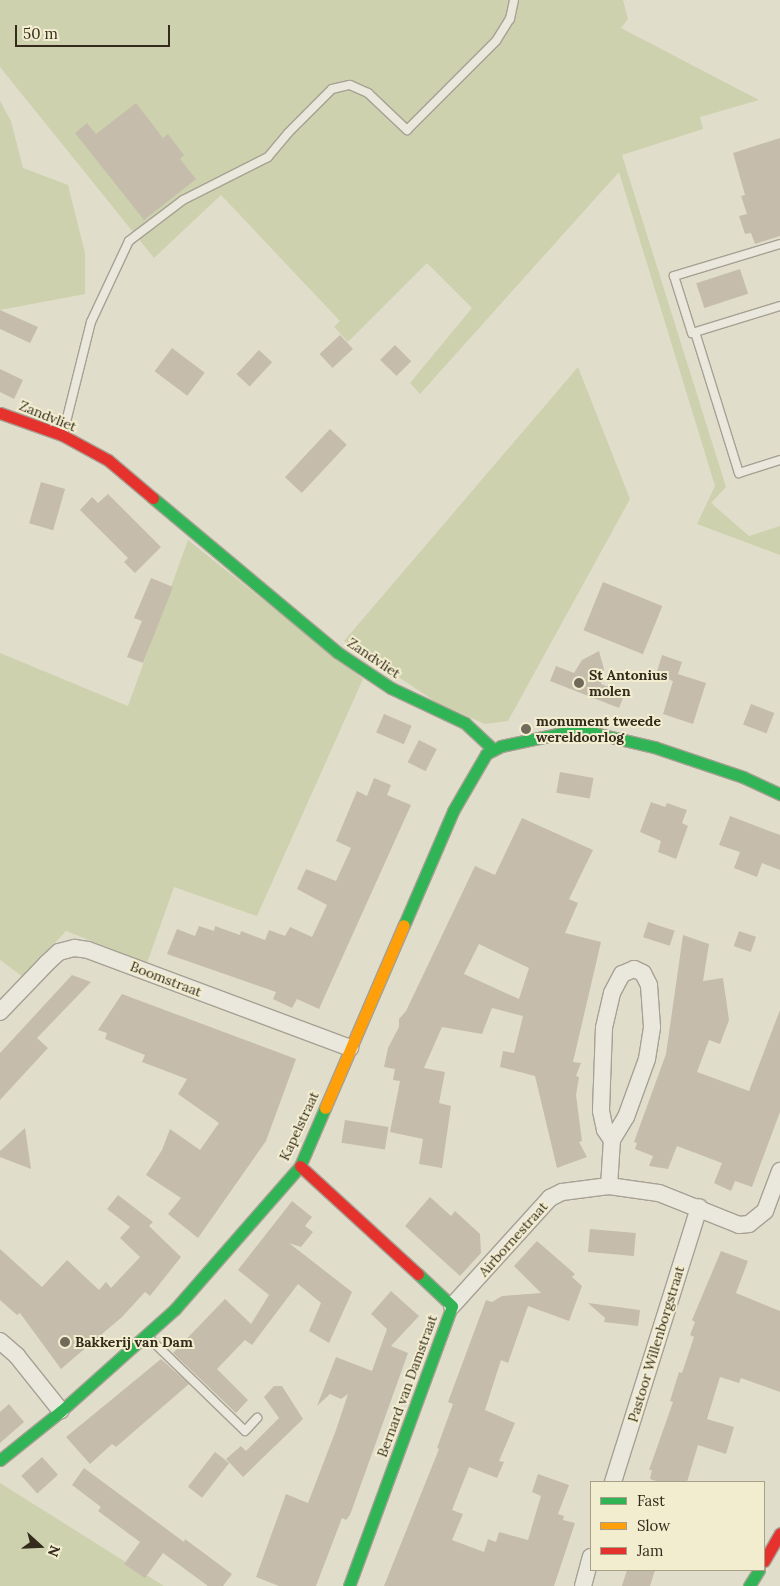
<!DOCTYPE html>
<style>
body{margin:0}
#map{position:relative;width:780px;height:1586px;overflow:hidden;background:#e1ddcb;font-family:Lora,serif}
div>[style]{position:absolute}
.green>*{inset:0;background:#cdd1ae}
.building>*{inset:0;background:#c5bcac;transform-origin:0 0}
.roads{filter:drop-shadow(1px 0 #a6a194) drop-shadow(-1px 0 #a6a194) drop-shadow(0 1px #a6a194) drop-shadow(0 -1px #a6a194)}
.lane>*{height:8px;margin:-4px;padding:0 4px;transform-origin:4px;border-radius:4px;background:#eae7dc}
.street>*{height:16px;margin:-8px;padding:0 8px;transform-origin:8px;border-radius:8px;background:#eae7dc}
.fast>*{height:11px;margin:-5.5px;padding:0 5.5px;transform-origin:5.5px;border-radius:5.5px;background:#30b455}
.slow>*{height:11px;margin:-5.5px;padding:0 5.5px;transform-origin:5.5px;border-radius:5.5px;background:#ff9f0a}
.jam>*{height:11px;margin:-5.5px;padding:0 5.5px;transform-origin:5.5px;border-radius:5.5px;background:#e5322d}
.dots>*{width:14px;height:14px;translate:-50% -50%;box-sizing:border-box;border:2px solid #f3edd0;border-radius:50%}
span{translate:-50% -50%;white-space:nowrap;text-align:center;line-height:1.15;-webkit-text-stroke:4px #f3edd0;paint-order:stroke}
.street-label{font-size:14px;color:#342b1d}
.poi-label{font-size:14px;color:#342b1d;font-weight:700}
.left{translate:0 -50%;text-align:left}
.legend{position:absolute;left:590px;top:1481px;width:175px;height:90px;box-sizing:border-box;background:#f3edd0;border:1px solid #a79f88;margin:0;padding:6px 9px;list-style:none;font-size:15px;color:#342b1d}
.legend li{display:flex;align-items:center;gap:10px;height:25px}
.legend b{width:25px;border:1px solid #a79f88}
.north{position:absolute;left:15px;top:1521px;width:50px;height:50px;-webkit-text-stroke:4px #f3edd0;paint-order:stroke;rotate:110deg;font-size:14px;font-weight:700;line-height:20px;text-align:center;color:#342b1d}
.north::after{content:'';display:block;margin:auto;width:18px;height:22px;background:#342b1d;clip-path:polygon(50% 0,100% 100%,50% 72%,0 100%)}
.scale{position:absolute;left:15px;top:25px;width:155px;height:22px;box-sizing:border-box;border:2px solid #342b1d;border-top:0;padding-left:6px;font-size:15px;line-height:18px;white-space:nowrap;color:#342b1d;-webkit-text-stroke:4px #f3edd0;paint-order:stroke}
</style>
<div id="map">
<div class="green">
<i style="clip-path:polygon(0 0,623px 0,628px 19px,621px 28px,759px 100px,700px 117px,703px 129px,622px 155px,726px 487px,711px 503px,749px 536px,780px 526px,780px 555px,697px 524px,715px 486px,619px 172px,420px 394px,410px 383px,472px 308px,427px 263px,348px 342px,334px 327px,340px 321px,221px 195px,154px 258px,0 67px)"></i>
<i style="clip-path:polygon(0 101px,11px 121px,23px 168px,68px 185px,85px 253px,85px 294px,0 310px)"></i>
<i style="clip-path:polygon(578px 367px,630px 499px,508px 721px,485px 724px,436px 702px,344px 641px)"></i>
<i style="clip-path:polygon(188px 540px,363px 679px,257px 916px,174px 887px,147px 963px,66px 931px,23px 977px,0 960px,0 653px,128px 706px)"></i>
<i style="clip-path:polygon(0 1483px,164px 1586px,0 1586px)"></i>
</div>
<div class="building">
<i style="clip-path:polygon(136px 103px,163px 138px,168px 134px,184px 155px,180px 159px,196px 179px,144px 220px,75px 133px,87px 123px,96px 134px)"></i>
<i style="clip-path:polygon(780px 138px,780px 236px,755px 244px,751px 233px,745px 234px,739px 216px,747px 214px,741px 196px,745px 195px,733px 153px)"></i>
<i style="left:740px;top:269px;width:26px;height:46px;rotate:72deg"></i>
<i style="clip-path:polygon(0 310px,38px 327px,30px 343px,0 329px)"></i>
<i style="left:340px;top:335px;width:19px;height:28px;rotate:47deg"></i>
<i style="left:395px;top:345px;width:23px;height:21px;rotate:45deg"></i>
<i style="left:172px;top:348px;width:41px;height:29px;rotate:37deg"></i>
<i style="left:259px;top:350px;width:18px;height:33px;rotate:43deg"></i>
<i style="clip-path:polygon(0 369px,23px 380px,14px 399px,0 392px)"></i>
<i style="left:330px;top:429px;width:23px;height:66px;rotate:43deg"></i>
<i style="left:41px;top:482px;width:25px;height:43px;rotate:16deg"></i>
<i style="clip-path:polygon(108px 494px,161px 547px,135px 573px,124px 562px,128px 558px,80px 510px,92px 497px,98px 503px)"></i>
<i style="clip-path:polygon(151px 578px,173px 587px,143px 663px,127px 657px,142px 621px,134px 618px)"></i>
<i style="left:603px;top:582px;width:64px;height:52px;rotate:22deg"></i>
<i style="clip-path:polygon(599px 651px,604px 669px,601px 684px,625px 693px,619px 708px,550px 681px,556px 666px,574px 673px,582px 660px)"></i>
<i style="clip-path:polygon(662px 655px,682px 662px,678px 674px,706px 683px,693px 724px,663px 714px,673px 681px,656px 675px)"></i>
<i style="left:751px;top:704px;width:25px;height:22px;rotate:21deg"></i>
<i style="left:384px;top:714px;width:30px;height:20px;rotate:23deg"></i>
<i style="left:419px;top:740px;width:20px;height:25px;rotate:27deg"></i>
<i style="left:560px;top:772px;width:34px;height:21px;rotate:10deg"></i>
<i style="clip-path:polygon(374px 778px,391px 785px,387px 795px,411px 805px,319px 1009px,297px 999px,292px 1008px,273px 999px,276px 992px,167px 954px,177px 929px,195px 936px,199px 926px,214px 931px,215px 926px,240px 935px,241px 931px,265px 940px,269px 930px,285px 936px,290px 927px,312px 937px,327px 905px,297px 889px,306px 869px,336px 881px,351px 848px,336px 841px,357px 791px,367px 796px)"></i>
<i style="clip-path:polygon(651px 802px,665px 807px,667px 803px,687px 810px,682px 823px,688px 826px,676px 859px,658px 852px,661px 841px,640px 832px)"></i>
<i style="clip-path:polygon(730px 816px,780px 835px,780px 870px,762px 863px,757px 877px,734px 868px,740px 852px,719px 845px)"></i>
<i style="clip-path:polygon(evenodd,522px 818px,593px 850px,569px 899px,578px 903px,565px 933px,601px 942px,573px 1062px,581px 1063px,576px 1076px,579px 1077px,576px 1095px,582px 1141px,579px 1142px,587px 1157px,557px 1168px,535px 1076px,500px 1067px,503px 1051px,514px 1053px,523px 1016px,492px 1008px,482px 1034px,442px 1027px,424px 1068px,445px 1072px,439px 1103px,451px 1106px,442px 1168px,419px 1164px,423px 1139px,390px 1132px,400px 1081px,393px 1080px,395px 1069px,384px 1067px,388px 1048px,399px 1027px,399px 1019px,406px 1011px,475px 866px,495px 875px,522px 818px,479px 944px,529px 968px,519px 999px,464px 974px,479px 944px)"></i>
<i style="left:648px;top:922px;width:28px;height:16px;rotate:18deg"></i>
<i style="left:739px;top:931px;width:18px;height:16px;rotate:19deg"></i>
<i style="clip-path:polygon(683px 935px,709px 944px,703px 981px,723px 978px,729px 1020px,720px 1044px,709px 1040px,697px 1072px,749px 1091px,780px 1010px,780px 1112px,752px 1187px,735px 1181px,731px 1191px,714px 1183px,722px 1163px,677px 1146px,668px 1169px,649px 1166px,653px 1156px,635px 1149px,637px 1143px,634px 1142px,666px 1054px)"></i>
<i style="clip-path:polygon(72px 975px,91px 982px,37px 1038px,48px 1048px,0 1100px,0 1053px)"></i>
<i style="clip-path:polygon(122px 994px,296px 1059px,266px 1141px,198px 1238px,168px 1214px,181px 1198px,146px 1175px,162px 1150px,170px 1129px,200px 1150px,219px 1123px,178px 1094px,187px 1079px,142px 1062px,145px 1055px,105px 1039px,107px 1033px,98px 1030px)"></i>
<i style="left:345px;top:1120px;width:44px;height:23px;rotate:9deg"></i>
<i style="clip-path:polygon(25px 1128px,31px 1169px,0 1157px,0 1151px)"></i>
<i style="clip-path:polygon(118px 1195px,153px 1222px,149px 1226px,181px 1257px,150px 1296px,145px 1292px,122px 1317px,61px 1369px,20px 1313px,17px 1315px,0 1300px,0 1249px,42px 1287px,67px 1260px,99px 1290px,106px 1282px,111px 1288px,140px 1257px,120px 1238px,130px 1227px,107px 1209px)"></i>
<i style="clip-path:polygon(430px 1197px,451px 1216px,455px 1211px,480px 1234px,481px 1253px,460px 1276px,405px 1226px)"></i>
<i style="clip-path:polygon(292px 1201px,312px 1217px,305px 1226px,313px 1232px,301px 1247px,289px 1243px,352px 1292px,329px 1343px,309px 1331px,321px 1303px,298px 1284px,252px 1345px,245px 1340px,237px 1348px,217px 1369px,248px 1400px,236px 1413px,173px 1353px,225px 1299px,251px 1324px,269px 1295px,238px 1270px)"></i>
<i style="left:590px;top:1229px;width:46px;height:23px;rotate:5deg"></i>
<i style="clip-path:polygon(537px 1241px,575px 1274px,572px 1277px,582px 1286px,569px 1321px,528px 1306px,508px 1363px,501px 1360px,485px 1410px,515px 1423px,499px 1461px,504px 1462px,497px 1478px,469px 1467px,452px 1510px,463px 1514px,452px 1540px,484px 1552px,488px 1539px,496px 1542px,499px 1532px,528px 1540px,541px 1496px,532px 1492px,538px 1474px,569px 1485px,558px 1514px,564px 1516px,563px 1520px,575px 1523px,554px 1586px,384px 1586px,439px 1449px,437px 1448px,453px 1404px,448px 1402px,486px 1300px,492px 1302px,502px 1296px,541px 1293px,514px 1266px)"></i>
<i style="clip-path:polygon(721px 1251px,748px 1261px,736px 1293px,780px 1311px,780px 1392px,741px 1378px,739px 1383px,720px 1377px,707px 1419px,734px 1427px,726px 1454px,698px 1445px,687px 1482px,659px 1482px,650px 1479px,652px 1470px,649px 1470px,673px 1402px,670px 1401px,679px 1372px,682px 1373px,694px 1337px,690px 1335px,695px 1322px,692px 1320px)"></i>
<i style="clip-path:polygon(391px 1291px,419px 1316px,391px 1346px,408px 1353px,350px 1515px,346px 1520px,342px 1518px,316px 1586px,279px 1586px,256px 1577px,286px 1494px,308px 1503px,336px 1430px,348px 1394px,341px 1399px,330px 1394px,317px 1406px,336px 1357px,372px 1371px,387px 1329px,371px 1314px)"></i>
<i style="clip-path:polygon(588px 1303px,640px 1310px,638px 1326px,604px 1322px,605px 1318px)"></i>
<i style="clip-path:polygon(161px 1359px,189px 1384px,116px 1447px,112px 1444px,90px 1464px,66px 1437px)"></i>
<i style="clip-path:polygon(274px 1386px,282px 1386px,303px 1419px,243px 1477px,226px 1459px,241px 1446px,246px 1451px,279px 1418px,264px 1397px)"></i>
<i style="clip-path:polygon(9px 1404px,24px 1422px,0 1443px,0 1412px)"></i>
<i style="left:215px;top:1452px;width:18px;height:44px;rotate:38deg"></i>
<i style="left:42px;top:1457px;width:24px;height:28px;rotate:48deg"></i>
<i style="clip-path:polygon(84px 1468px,184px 1542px,185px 1539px,232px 1574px,223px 1586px,208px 1586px,163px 1553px,145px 1578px,124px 1564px,140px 1542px,98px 1511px,101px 1507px,72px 1485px)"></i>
<i style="clip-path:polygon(627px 1570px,655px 1570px,650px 1586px,622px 1586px)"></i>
</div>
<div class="roads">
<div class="lane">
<i style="left:780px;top:244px;width:111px;rotate:163.2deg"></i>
<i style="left:674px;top:276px;width:60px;rotate:72.5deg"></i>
<i style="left:692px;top:333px;width:92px;rotate:-17.1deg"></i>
<i style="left:695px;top:332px;width:148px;rotate:72.7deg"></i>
<i style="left:739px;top:473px;width:43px;rotate:-17.6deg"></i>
<i style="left:63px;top:434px;width:115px;rotate:-76deg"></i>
<i style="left:91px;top:322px;width:89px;rotate:-64.9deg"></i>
<i style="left:129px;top:241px;width:68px;rotate:-37.2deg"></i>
<i style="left:183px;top:200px;width:95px;rotate:-26.8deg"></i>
<i style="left:268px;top:157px;width:31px;rotate:-50deg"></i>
<i style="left:288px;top:133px;width:62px;rotate:-45deg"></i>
<i style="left:332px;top:89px;width:18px;rotate:-13deg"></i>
<i style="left:350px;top:85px;width:20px;rotate:24deg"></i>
<i style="left:368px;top:93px;width:54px;rotate:43.5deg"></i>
<i style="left:407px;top:130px;width:126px;rotate:-45deg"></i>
<i style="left:496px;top:41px;width:26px;rotate:-58deg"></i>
<i style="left:510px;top:19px;width:19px;rotate:-78deg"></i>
<i style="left:147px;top:1336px;width:136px;rotate:44.1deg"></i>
<i style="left:245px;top:1431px;width:18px;rotate:-47deg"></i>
</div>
<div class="street">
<i style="left:0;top:1012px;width:68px;rotate:-46.2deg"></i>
<i style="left:47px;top:963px;width:16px;rotate:-43deg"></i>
<i style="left:59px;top:952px;width:16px;rotate:-15deg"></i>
<i style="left:74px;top:948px;width:14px;rotate:8deg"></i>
<i style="left:88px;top:950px;width:280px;rotate:20.5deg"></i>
<i style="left:609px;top:1186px;width:46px;rotate:-86.3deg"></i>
<i style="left:612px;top:1140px;width:27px;rotate:-59deg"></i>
<i style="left:626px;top:1117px;width:62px;rotate:-70.1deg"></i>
<i style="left:647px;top:1059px;width:32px;rotate:-81deg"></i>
<i style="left:652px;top:1027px;width:42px;rotate:-94.1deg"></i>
<i style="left:649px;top:985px;width:13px;rotate:-117deg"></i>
<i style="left:643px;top:973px;width:10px;rotate:-156deg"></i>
<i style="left:634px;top:969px;width:13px;rotate:157deg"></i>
<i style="left:622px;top:974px;width:21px;rotate:118deg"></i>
<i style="left:612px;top:993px;width:36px;rotate:103deg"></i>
<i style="left:604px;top:1028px;width:83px;rotate:92.1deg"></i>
<i style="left:601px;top:1111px;width:19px;rotate:78deg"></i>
<i style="left:605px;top:1130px;width:12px;rotate:55deg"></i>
<i style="left:452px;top:1306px;width:146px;rotate:-47.8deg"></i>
<i style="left:550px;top:1198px;width:13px;rotate:-27deg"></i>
<i style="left:562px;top:1192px;width:47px;rotate:-7.3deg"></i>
<i style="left:609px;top:1186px;width:50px;rotate:8deg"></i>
<i style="left:659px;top:1193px;width:86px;rotate:21.8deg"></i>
<i style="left:739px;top:1225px;width:10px;rotate:-6deg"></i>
<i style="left:749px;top:1224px;width:21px;rotate:-39deg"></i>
<i style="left:765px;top:1211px;width:43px;rotate:-69.4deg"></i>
<i style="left:0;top:1341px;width:23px;rotate:41deg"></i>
<i style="left:17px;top:1356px;width:70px;rotate:51.3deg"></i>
<i style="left:613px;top:1482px;width:288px;rotate:-72.6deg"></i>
<i style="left:583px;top:1586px;width:30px;rotate:-75deg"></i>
</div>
<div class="fast">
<i style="left:153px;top:498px;width:240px;rotate:39.9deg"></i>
<i style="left:337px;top:652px;width:65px;rotate:33.7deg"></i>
<i style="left:391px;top:688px;width:82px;rotate:25.3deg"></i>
<i style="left:465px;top:723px;width:38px;rotate:43deg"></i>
<i style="left:404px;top:925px;width:124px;rotate:-66.7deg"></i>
<i style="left:453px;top:811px;width:66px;rotate:-59.9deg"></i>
<i style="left:486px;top:754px;width:17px;rotate:-28deg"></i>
<i style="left:501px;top:746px;width:73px;rotate:-11.9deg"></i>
<i style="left:572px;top:731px;width:22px;rotate:5deg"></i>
<i style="left:594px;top:733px;width:62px;rotate:13.1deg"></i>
<i style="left:654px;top:747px;width:94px;rotate:18.6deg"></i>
<i style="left:743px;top:777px;width:41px;rotate:24.7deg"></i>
<i style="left:0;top:1460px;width:78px;rotate:-38.8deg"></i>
<i style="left:61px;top:1411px;width:153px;rotate:-41.8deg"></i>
<i style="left:175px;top:1309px;width:190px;rotate:-48.8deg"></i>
<i style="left:300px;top:1166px;width:63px;rotate:-66.7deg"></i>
<i style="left:349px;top:1586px;width:298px;rotate:-69.8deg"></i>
<i style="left:452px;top:1306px;width:47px;rotate:-136.7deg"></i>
<i style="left:749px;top:1586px;width:19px;rotate:-58deg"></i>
</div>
<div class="slow">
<i style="left:325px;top:1108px;width:199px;rotate:-66.7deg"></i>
</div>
<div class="jam">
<i style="left:0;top:413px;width:66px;rotate:19.5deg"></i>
<i style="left:62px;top:435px;width:52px;rotate:28.5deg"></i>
<i style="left:108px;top:460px;width:59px;rotate:40.2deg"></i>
<i style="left:300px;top:1166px;width:160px;rotate:42.5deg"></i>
<i style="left:764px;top:1561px;width:32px;rotate:-60deg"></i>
</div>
</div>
<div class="dots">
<i style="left:579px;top:683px;background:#71695a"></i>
<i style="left:526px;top:729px;background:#71695a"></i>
<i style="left:65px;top:1342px;background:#71695a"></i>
</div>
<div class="street-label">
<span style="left:48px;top:416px;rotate:22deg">Zandvliet</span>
<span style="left:374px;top:658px;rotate:34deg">Zandvliet</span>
<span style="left:166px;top:979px;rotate:21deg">Boomstraat</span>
<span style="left:299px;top:1126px;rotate:-65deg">Kapelstraat</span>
<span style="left:513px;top:1239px;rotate:-48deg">Airbornestraat</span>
<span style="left:656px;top:1344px;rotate:-73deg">Pastoor Willenborgstraat</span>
<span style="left:407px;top:1386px;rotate:-70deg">Bernard van Damstraat</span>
</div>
<div class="poi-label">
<span class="left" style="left:589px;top:683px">St Antonius<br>molen</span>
<span class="left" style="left:536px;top:729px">monument tweede<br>wereldoorlog</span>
<span class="left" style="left:75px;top:1342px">Bakkerij van Dam</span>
</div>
<ul class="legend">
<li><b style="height:6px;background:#30b455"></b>Fast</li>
<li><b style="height:6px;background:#ff9f0a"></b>Slow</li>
<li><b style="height:6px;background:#e5322d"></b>Jam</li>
</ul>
<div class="north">N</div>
<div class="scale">50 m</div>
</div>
